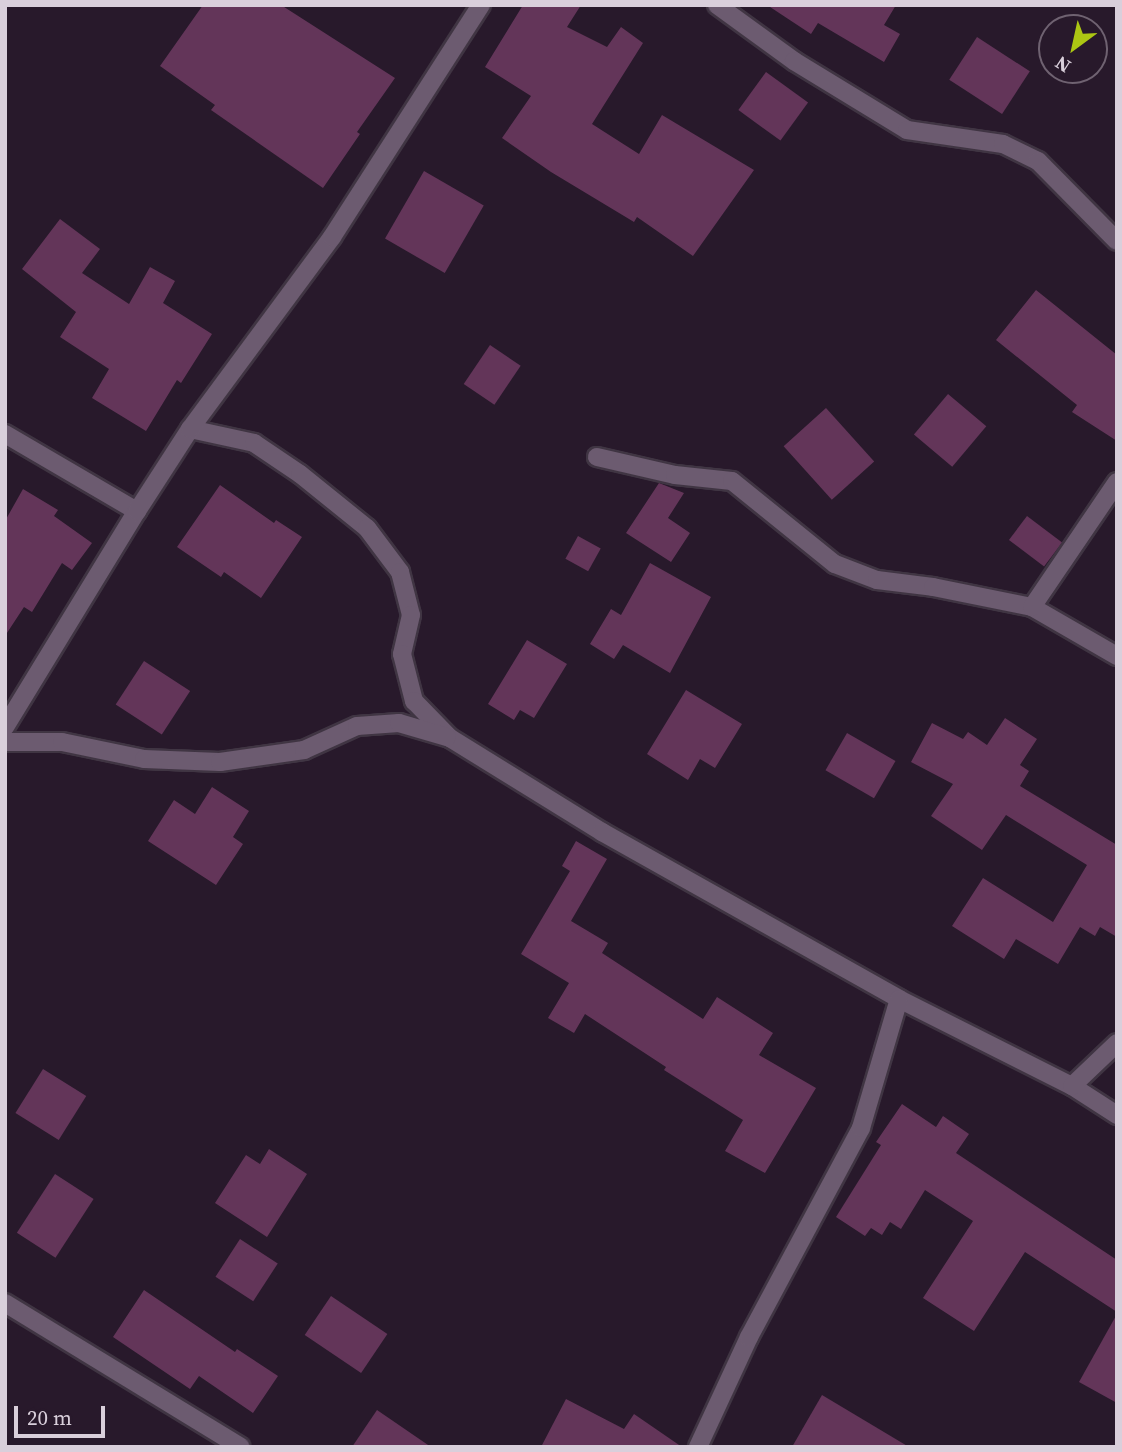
<!DOCTYPE html>
<style>
body{margin:0}
#map{position:relative;width:1122px;height:1452px;overflow:hidden;background:#28192b;font-family:"Source Serif 4",serif}
div>[style]{position:absolute}
.building>*{inset:0;background:#633559;transform-origin:0 0}
.roads{filter:drop-shadow(2px 0 #403543) drop-shadow(-2px 0 #403543) drop-shadow(0 2px #403543) drop-shadow(0 -2px #403543)}
.minor>*{height:18px;margin:-9px;padding:0 9px;transform-origin:9px;border-radius:9px;background:#6c5b70}
span{translate:-50% -50%;white-space:nowrap;text-align:center;line-height:1.15;-webkit-text-stroke:6px #28192b;paint-order:stroke}
.frame{position:absolute;inset:0;border:7px solid #d9cfdb;pointer-events:none}
.north{position:absolute;left:1038px;top:14px;width:70px;height:70px;box-sizing:border-box;background:#28192b;border:2px solid #6f6271;border-radius:50%;rotate:213deg;font-size:19px;font-weight:700;line-height:28px;text-align:center;color:#d9cfdb}
.north::after{content:'';display:block;margin:auto;width:24px;height:32px;background:#acc613;clip-path:polygon(50% 0,100% 100%,50% 72%,0 100%)}
.scale{position:absolute;left:14px;top:1406px;width:91px;height:32px;box-sizing:border-box;border:4px solid #d9cfdb;border-top:0;padding-left:9px;font-size:21px;line-height:24px;white-space:nowrap;color:#d9cfdb;-webkit-text-stroke:5px #28192b;paint-order:stroke}
</style>
<div id="map">
<div class="building">
<i style="clip-path:polygon(203px 5px,281px 5px,395px 78px,357px 132px,360px 134px,323px 188px,211px 110px,215px 105px,160px 66px)"></i>
<i style="clip-path:polygon(523px 5px,581px 5px,567px 27px,607px 47px,621px 27px,643px 43px,592px 124px,639px 154px,662px 115px,754px 170px,693px 256px,637px 217px,634px 222px,551px 172px,502px 138px,531px 96px,485px 67px)"></i>
<i style="clip-path:polygon(767px 5px,896px 5px,884px 25px,900px 34px,884px 62px,818px 23px,811px 34px)"></i>
<i style="left:977px;top:37px;width:63px;height:51px;rotate:33deg"></i>
<i style="left:766px;top:72px;width:52px;height:47px;rotate:36deg"></i>
<i style="left:424px;top:171px;width:69px;height:78px;rotate:30deg"></i>
<i style="clip-path:polygon(60px 219px,100px 249px,82px 273px,129px 304px,150px 267px,175px 281px,163px 303px,212px 334px,181px 383px,177px 380px,146px 431px,92px 398px,109px 369px,60px 337px,76px 312px,22px 269px)"></i>
<i style="clip-path:polygon(1036px 290px,1117px 355px,1117px 441px,1072px 412px,1077px 405px,996px 340px)"></i>
<i style="left:490px;top:345px;width:37px;height:47px;rotate:34deg"></i>
<i style="left:948px;top:394px;width:50px;height:53px;rotate:40deg"></i>
<i style="left:826px;top:408px;width:72px;height:57px;rotate:48deg"></i>
<i style="clip-path:polygon(659px 483px,684px 493px,668px 518px,690px 533px,671px 562px,626px 533px)"></i>
<i style="clip-path:polygon(220px 485px,274px 523px,276px 520px,302px 537px,261px 598px,224px 572px,221px 577px,177px 547px)"></i>
<i style="clip-path:polygon(23px 489px,58px 510px,54px 516px,92px 543px,72px 570px,62px 563px,32px 612px,24px 607px,5px 636px,5px 521px)"></i>
<i style="left:1027px;top:516px;width:44px;height:30px;rotate:37deg"></i>
<i style="left:578px;top:536px;width:26px;height:26px;rotate:29deg"></i>
<i style="clip-path:polygon(650px 563px,711px 597px,670px 673px,623px 645px,614px 659px,590px 644px,611px 609px,621px 615px)"></i>
<i style="clip-path:polygon(527px 640px,567px 664px,534px 718px,520px 710px,514px 720px,488px 704px)"></i>
<i style="left:144px;top:661px;width:55px;height:52px;rotate:33deg"></i>
<i style="clip-path:polygon(686px 690px,742px 724px,715px 768px,700px 759px,688px 780px,647px 754px)"></i>
<i style="clip-path:polygon(1005px 718px,1037px 739px,1020px 765px,1029px 771px,1020px 786px,1117px 845px,1117px 937px,1100px 927px,1095px 936px,1080px 927px,1058px 964px,1016px 939px,1004px 959px,952px 926px,983px 878px,1053px 922px,1087px 865px,1006px 815px,982px 850px,931px 816px,953px 784px,911px 762px,932px 723px,963px 739px,968px 732px,987px 745px)"></i>
<i style="left:847px;top:733px;width:56px;height:43px;rotate:30deg"></i>
<i style="clip-path:polygon(212px 787px,249px 811px,233px 837px,243px 844px,216px 885px,148px 841px,174px 800px,195px 814px)"></i>
<i style="clip-path:polygon(576px 841px,607px 859px,571px 921px,608px 943px,602px 953px,703px 1019px,717px 997px,773px 1033px,759px 1055px,816px 1088px,765px 1173px,725px 1151px,743px 1120px,664px 1070px,666px 1067px,585px 1014px,574px 1033px,548px 1018px,569px 983px,521px 954px,570px 871px,562px 866px)"></i>
<i style="left:43px;top:1069px;width:51px;height:52px;rotate:32deg"></i>
<i style="clip-path:polygon(902px 1104px,936px 1127px,943px 1116px,969px 1134px,956px 1153px,1117px 1260px,1117px 1312px,1025px 1252px,974px 1331px,923px 1298px,973px 1221px,925px 1190px,901px 1229px,890px 1222px,882px 1235px,871px 1228px,865px 1236px,836px 1217px,881px 1145px,876px 1142px)"></i>
<i style="clip-path:polygon(269px 1149px,307px 1174px,267px 1237px,215px 1203px,246px 1155px,260px 1164px)"></i>
<i style="left:55px;top:1174px;width:46px;height:70px;rotate:33deg"></i>
<i style="left:240px;top:1239px;width:45px;height:45px;rotate:33deg"></i>
<i style="clip-path:polygon(144px 1290px,235px 1352px,237px 1349px,278px 1376px,253px 1413px,199px 1376px,190px 1389px,113px 1337px)"></i>
<i style="left:331px;top:1296px;width:68px;height:47px;rotate:34deg"></i>
<i style="clip-path:polygon(1117px 1314px,1117px 1403px,1079px 1382px)"></i>
<i style="clip-path:polygon(822px 1395px,909px 1447px,792px 1447px)"></i>
<i style="clip-path:polygon(566px 1399px,624px 1429px,634px 1414px,682px 1447px,541px 1447px)"></i>
<i style="clip-path:polygon(377px 1410px,431px 1447px,352px 1447px)"></i>
</div>
<div class="roads">
<div class="minor">
<i style="left:717px;top:5px;width:95px;rotate:36deg"></i>
<i style="left:794px;top:61px;width:132px;rotate:31.4deg"></i>
<i style="left:907px;top:130px;width:97px;rotate:8.3deg"></i>
<i style="left:1003px;top:144px;width:39px;rotate:26deg"></i>
<i style="left:1038px;top:161px;width:112px;rotate:45.4deg"></i>
<i style="left:190px;top:429px;width:66px;rotate:12.3deg"></i>
<i style="left:254px;top:443px;width:55px;rotate:34deg"></i>
<i style="left:300px;top:474px;width:86px;rotate:38.9deg"></i>
<i style="left:367px;top:528px;width:55px;rotate:53.1deg"></i>
<i style="left:400px;top:572px;width:44px;rotate:75.7deg"></i>
<i style="left:411px;top:615px;width:40px;rotate:103deg"></i>
<i style="left:402px;top:654px;width:49px;rotate:75.7deg"></i>
<i style="left:414px;top:701px;width:52px;rotate:45.8deg"></i>
<i style="left:450px;top:738px;width:179px;rotate:31.7deg"></i>
<i style="left:602px;top:832px;width:341px;rotate:29.3deg"></i>
<i style="left:899px;top:999px;width:194px;rotate:26.7deg"></i>
<i style="left:1072px;top:1086px;width:54px;rotate:32.8deg"></i>
<i style="left:5px;top:434px;width:153px;rotate:30.3deg"></i>
<i style="left:597px;top:457px;width:80px;rotate:13deg"></i>
<i style="left:675px;top:475px;width:57px;rotate:6deg"></i>
<i style="left:732px;top:481px;width:132px;rotate:38.9deg"></i>
<i style="left:835px;top:564px;width:45px;rotate:20.9deg"></i>
<i style="left:877px;top:580px;width:56px;rotate:7.1deg"></i>
<i style="left:933px;top:587px;width:101px;rotate:11.4deg"></i>
<i style="left:1032px;top:607px;width:98px;rotate:30deg"></i>
<i style="left:1032px;top:607px;width:151px;rotate:-55.8deg"></i>
<i style="left:5px;top:727px;width:253px;rotate:-58.6deg"></i>
<i style="left:137px;top:511px;width:98px;rotate:-57.1deg"></i>
<i style="left:190px;top:429px;width:239px;rotate:-53.5deg"></i>
<i style="left:332px;top:237px;width:276px;rotate:-57.3deg"></i>
<i style="left:5px;top:742px;width:57px"></i>
<i style="left:62px;top:742px;width:84px;rotate:11.7deg"></i>
<i style="left:144px;top:759px;width:76px;rotate:2.3deg"></i>
<i style="left:220px;top:762px;width:85px;rotate:-8.1deg"></i>
<i style="left:304px;top:750px;width:58px;rotate:-24.4deg"></i>
<i style="left:357px;top:726px;width:42px;rotate:-4.1deg"></i>
<i style="left:399px;top:723px;width:50px;rotate:16.3deg"></i>
<i style="left:1072px;top:1086px;width:62px;rotate:-43.7deg"></i>
<i style="left:5px;top:1303px;width:276px;rotate:31.4deg"></i>
<i style="left:698px;top:1447px;width:121px;rotate:-65.1deg"></i>
<i style="left:749px;top:1337px;width:237px;rotate:-61.8deg"></i>
<i style="left:861px;top:1128px;width:134px;rotate:-73.6deg"></i>
</div>
</div>
<div class="frame"></div>
<div class="north">N</div>
<div class="scale">20 m</div>
</div>
